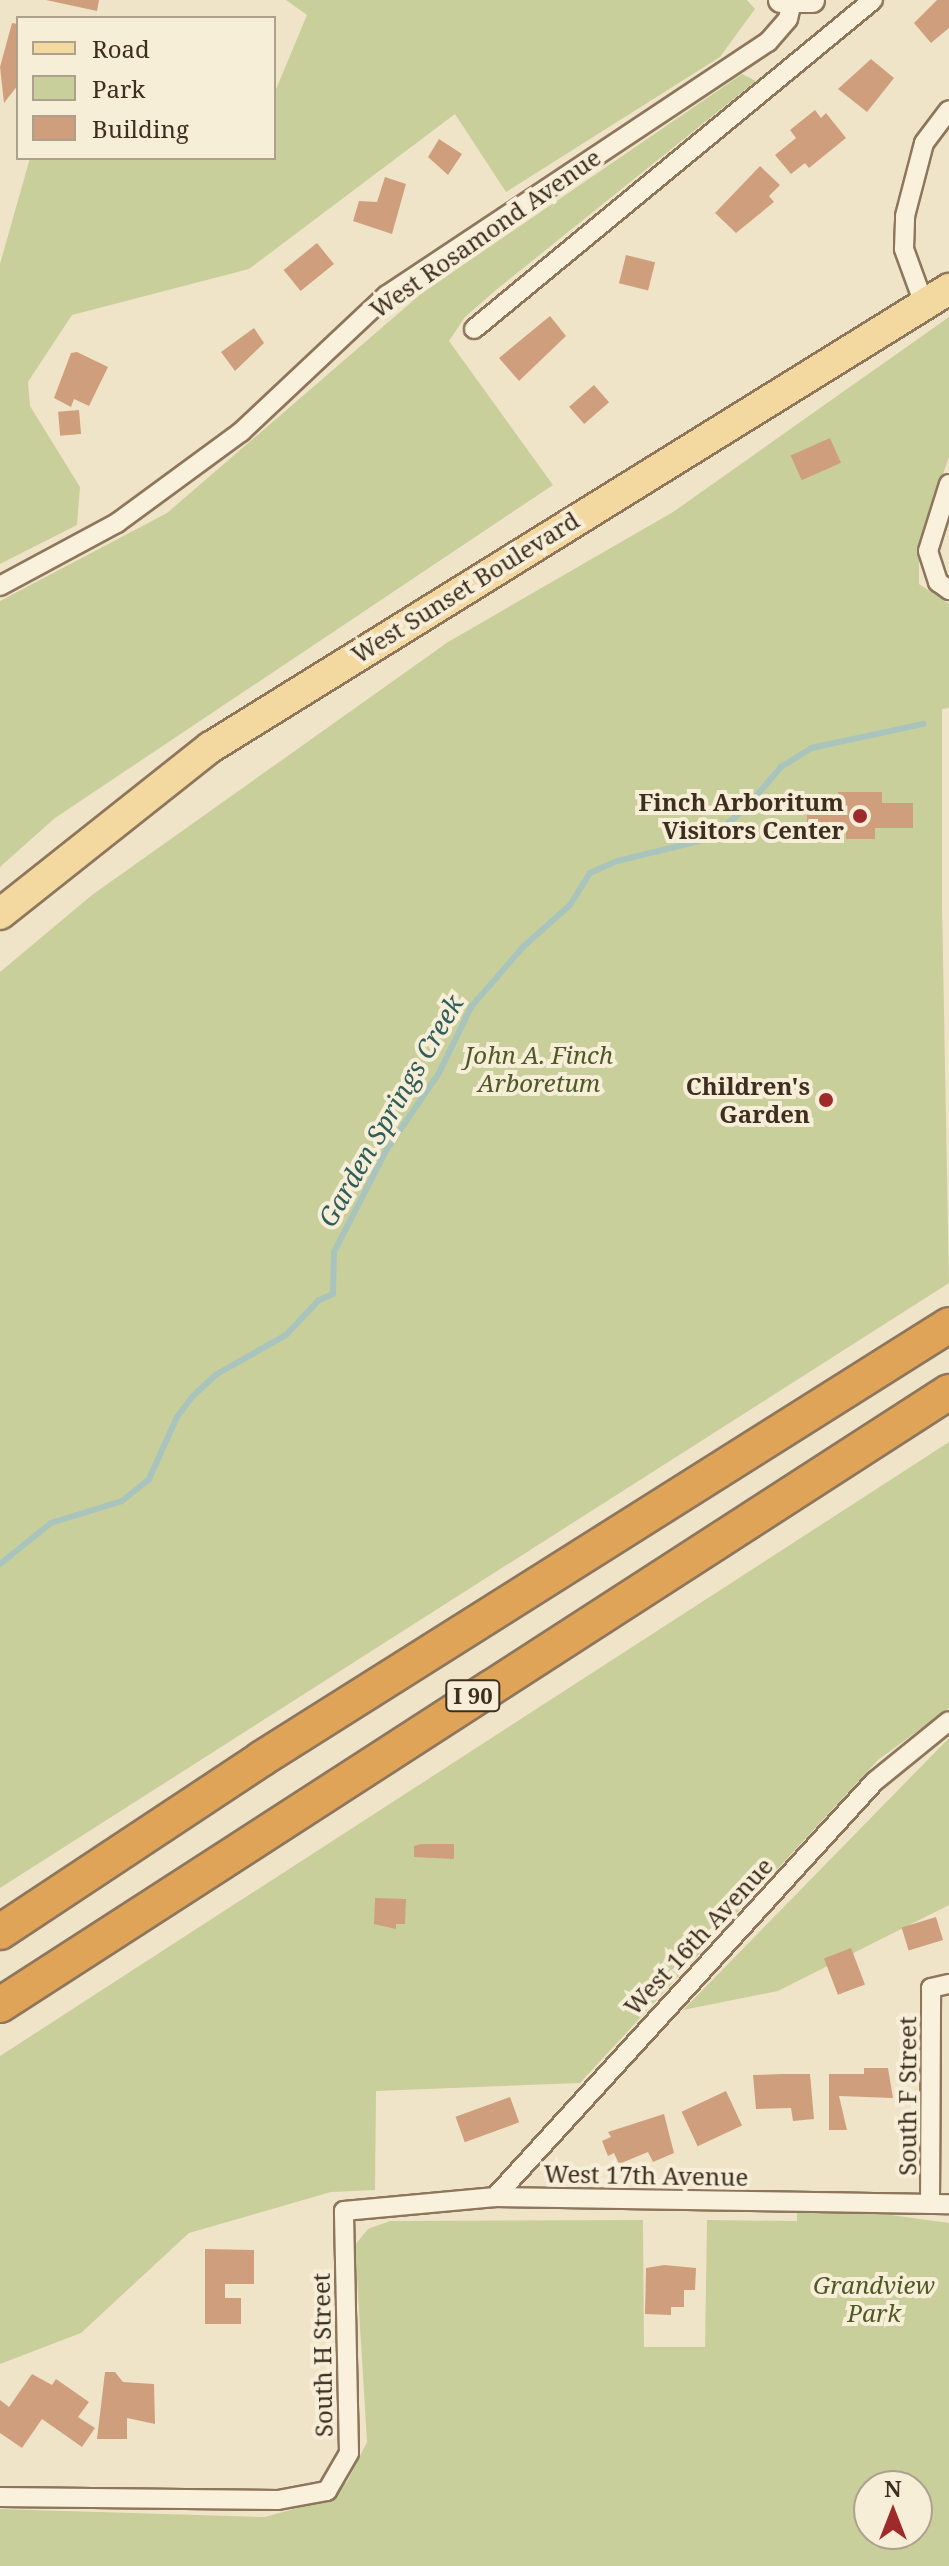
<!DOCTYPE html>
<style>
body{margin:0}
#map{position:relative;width:949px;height:2566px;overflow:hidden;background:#f0e4c8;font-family:"Noto Serif",serif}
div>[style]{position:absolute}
.green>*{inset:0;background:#c9cf9b}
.stream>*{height:6px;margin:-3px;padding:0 3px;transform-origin:3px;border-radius:3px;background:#a9c4bc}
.building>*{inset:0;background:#cf9f7d;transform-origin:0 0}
.roads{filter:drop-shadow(2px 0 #8d765c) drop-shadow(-2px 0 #8d765c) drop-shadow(0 2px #8d765c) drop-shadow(0 -2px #8d765c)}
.minor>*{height:18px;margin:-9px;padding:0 9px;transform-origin:9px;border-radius:9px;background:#faf1dc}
.tertiary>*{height:24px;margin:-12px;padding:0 12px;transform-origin:12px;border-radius:12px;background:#faf1dc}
.primary>*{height:30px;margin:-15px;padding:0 15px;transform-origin:15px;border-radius:15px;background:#f3d9a0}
.motorway>*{height:34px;margin:-17px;padding:0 17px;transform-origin:17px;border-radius:17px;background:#e0a458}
.dots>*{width:22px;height:22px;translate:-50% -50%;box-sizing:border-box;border:4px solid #f7eed8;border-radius:50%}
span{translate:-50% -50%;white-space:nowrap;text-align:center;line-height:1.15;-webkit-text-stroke:8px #f7eed8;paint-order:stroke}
.shield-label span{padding:2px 6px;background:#f7eed8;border:2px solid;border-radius:6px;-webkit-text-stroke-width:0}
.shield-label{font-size:22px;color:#3d2e20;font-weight:700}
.street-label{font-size:24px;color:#3d2e20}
.poi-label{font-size:24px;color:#3d2e20;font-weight:700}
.right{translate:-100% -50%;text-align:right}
.park-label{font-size:24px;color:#4d5a26;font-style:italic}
.water-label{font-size:26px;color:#2f5d5a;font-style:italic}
.legend{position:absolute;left:16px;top:16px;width:260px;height:144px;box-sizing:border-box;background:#f7eed8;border:2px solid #ada18e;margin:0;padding:10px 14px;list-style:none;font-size:24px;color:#3d2e20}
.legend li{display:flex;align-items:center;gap:16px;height:40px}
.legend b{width:40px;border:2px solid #ada18e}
.north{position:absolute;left:853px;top:2470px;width:80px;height:80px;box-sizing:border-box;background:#f7eed8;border:2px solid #ada18e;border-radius:50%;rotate:0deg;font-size:22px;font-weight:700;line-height:32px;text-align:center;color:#3d2e20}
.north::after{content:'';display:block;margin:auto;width:28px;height:36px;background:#9e2a2b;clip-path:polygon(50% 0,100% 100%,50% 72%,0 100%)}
</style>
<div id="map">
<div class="green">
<i style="clip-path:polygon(286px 0,747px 0,755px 9px,720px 57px,506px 192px,455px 114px,249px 269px,72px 315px,28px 382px,30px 406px,80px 487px,77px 525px,0 564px,0 264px,30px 158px,274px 158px,274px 94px,307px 15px)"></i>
<i style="clip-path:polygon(742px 74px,756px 81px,496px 290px,465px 317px,449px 341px,553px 485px,55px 818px,0 867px,0 601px,167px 513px,422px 293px)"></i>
<i style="clip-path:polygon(949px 317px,949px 457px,919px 544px,919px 584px,949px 604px,949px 708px,942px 709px,942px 902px,949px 1283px,0 1888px,0 972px,92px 895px,448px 642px,673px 512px)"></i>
<i style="clip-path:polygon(949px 1442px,949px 1708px,878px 1760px,580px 2083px,376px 2091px,375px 2190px,331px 2192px,189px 2233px,81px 2333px,0 2364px,0 2056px)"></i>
<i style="clip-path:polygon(949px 1738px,949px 1905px,778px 1991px,683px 2010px)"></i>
<i style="clip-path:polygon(evenodd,797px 2202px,949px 2223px,949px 2566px,0 2566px,0 2509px,265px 2517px,315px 2503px,347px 2482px,367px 2442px,355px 2245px,368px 2229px,390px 2221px,643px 2220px,644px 2347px,705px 2347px,707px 2220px,797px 2221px,797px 2202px,869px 2486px,917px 2486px,917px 2534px,869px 2534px,869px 2486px)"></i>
</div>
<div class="stream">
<i style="left:0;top:1564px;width:65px;rotate:-38.8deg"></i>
<i style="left:51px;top:1523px;width:74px;rotate:-17.2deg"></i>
<i style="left:122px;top:1501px;width:35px;rotate:-39deg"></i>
<i style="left:149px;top:1479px;width:68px;rotate:-65.7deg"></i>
<i style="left:177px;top:1417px;width:25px;rotate:-53deg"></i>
<i style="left:192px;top:1397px;width:34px;rotate:-43deg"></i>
<i style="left:217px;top:1374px;width:79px;rotate:-29.5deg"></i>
<i style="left:286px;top:1335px;width:48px;rotate:-46.7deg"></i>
<i style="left:319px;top:1300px;width:15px;rotate:-23deg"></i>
<i style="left:333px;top:1294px;width:42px;rotate:-88.6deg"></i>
<i style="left:334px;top:1252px;width:116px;rotate:-62.8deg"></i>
<i style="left:387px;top:1149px;width:92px;rotate:-55.6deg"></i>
<i style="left:439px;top:1073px;width:73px;rotate:-64.1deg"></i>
<i style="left:471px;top:1007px;width:79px;rotate:-49.1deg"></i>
<i style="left:523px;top:947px;width:63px;rotate:-41.8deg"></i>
<i style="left:570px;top:905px;width:38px;rotate:-58deg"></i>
<i style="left:590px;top:873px;width:30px;rotate:-24deg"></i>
<i style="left:617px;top:861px;width:94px;rotate:-13.6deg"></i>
<i style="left:708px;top:839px;width:46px;rotate:-38.9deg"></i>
<i style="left:744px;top:810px;width:57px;rotate:-49.3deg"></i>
<i style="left:781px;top:767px;width:36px;rotate:-32deg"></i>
<i style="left:811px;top:748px;width:115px;rotate:-12.1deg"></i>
</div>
<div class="building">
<i style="clip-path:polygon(46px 0,99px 0,97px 11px)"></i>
<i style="clip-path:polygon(937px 0,949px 0,949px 28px,931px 43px,914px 23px)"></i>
<i style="clip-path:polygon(12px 23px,18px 24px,18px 85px,4px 103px,0 67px)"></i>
<i style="clip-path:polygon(871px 59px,894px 78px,867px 112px,838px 89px)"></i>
<i style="clip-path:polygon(815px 110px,821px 118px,826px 113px,846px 138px,809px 168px,805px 163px,791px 174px,775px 155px,796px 138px,790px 130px)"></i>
<i style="clip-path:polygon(439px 139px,462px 154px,448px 175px,428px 157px)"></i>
<i style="clip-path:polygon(760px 166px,780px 185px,769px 196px,774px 202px,736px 233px,715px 213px)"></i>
<i style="clip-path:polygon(385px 177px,406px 184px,392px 234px,353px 221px,359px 201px,377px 202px)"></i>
<i style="left:317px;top:243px;width:27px;height:43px;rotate:51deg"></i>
<i style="left:626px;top:255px;width:30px;height:29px;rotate:14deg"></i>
<i style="clip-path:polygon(550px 316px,566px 336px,519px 381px,499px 358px)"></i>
<i style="clip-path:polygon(254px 328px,264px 343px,235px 371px,221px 352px)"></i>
<i style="clip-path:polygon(77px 352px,108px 367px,89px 406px,74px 399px,71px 407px,54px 398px,71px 353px)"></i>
<i style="left:594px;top:385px;width:23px;height:33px;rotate:49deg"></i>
<i style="left:79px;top:410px;width:24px;height:21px;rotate:85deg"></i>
<i style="left:830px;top:438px;width:27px;height:43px;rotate:66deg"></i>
<i style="clip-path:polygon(838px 792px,882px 792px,882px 803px,913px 803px,913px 828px,875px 828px,875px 839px,846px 839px,846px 828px,807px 828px,807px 804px,838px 800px)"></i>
<i style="clip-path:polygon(421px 1844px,454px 1844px,454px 1859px,414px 1857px,414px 1846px)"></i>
<i style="clip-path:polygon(375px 1898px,406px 1899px,405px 1924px,396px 1924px,396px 1929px,374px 1924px)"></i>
<i style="left:936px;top:1917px;width:24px;height:36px;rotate:73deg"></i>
<i style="left:851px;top:1948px;width:39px;height:29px;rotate:69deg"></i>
<i style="clip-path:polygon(864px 2068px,888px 2068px,893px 2098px,839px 2096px,847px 2130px,829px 2130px,829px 2074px,864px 2074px)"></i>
<i style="clip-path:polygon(783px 2074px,810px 2074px,814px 2119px,793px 2121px,791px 2108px,756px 2109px,753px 2075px)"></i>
<i style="left:726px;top:2091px;width:38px;height:49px;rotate:65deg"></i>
<i style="left:510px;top:2097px;width:27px;height:58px;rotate:70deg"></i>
<i style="clip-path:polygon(664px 2114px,674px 2153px,653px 2162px,648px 2152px,619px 2164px,614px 2153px,608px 2156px,602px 2141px,611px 2137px,608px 2132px)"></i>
<i style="clip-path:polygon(205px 2249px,254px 2250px,254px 2284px,225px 2284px,225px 2298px,241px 2298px,241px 2324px,205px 2324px)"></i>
<i style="clip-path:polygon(664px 2265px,696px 2268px,695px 2290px,684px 2290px,684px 2307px,671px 2307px,671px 2315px,645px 2314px,646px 2268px)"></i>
<i style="clip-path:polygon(105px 2372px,115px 2372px,123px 2382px,154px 2384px,155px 2424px,127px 2418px,127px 2439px,97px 2439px)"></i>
<i style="clip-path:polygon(32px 2374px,52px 2385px,56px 2379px,89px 2402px,78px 2417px,95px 2428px,82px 2447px,42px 2419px,22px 2448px,0 2433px,0 2400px,9px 2407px)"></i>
</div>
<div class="roads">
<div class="minor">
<i style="left:924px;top:304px;width:59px;rotate:-110deg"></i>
<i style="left:904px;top:249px;width:33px;rotate:-88deg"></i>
<i style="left:905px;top:216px;width:75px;rotate:-75.4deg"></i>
<i style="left:924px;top:143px;width:41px;rotate:-52.9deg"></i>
<i style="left:474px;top:329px;width:517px;rotate:-39.51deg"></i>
<i style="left:949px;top:484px;width:70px;rotate:107.4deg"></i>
<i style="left:928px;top:551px;width:33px;rotate:72deg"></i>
<i style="left:938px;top:582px;width:14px;rotate:36deg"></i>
<i style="left:0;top:586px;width:133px;rotate:-28.3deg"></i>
<i style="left:117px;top:523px;width:154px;rotate:-36.3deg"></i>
<i style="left:241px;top:432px;width:200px;rotate:-43.2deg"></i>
<i style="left:387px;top:295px;width:457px;rotate:-33.6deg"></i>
<i style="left:768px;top:42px;width:30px;rotate:-49deg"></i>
<i style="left:788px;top:19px;width:17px;rotate:-77deg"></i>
<i style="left:495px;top:2197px;width:563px;rotate:-47.59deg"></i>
<i style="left:875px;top:1781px;width:95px;rotate:-39deg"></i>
<i style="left:930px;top:2204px;width:216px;rotate:-89.7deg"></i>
<i style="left:931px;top:1988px;width:18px;rotate:-13deg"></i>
<i style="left:0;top:2497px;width:278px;rotate:0.6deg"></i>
<i style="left:278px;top:2500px;width:50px;rotate:-10.4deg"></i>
<i style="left:327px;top:2491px;width:44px;rotate:-59.9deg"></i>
<i style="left:349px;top:2453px;width:242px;rotate:-91.2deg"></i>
<i style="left:344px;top:2211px;width:152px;rotate:-5.3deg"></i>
<i style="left:495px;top:2197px;width:454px;rotate:0.9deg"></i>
</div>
<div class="tertiary">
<i style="left:781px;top:0;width:31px"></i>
</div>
<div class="primary">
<i style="left:0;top:914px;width:269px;rotate:-38.4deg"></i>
<i style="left:211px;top:747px;width:869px;rotate:-31.82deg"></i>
</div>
<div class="motorway">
<i style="left:0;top:1932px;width:313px;rotate:-33.5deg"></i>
<i style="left:261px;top:1759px;width:813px;rotate:-32.24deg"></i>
<i style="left:0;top:2005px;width:1130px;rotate:-32.86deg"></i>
</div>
</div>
<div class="dots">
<i style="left:860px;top:816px;background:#9e2a2b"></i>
<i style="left:826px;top:1100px;background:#9e2a2b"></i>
</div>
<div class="shield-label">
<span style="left:473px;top:1696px">I 90</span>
</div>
<div class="street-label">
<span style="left:485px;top:233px;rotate:-35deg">West Rosamond Avenue</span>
<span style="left:465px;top:587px;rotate:-32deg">West Sunset Boulevard</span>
<span style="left:698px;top:1936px;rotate:-47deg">West 16th Avenue</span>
<span style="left:907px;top:2096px;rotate:-90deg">South F Street</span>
<span style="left:646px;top:2175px;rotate:1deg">West 17th Avenue</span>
<span style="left:322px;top:2355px;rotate:-91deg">South H Street</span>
</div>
<div class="poi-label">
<span class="right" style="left:844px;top:816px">Finch Arboritum<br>Visitors Center</span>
<span class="right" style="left:810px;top:1100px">Children's<br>Garden</span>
</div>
<div class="park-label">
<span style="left:539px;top:1069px">John A. Finch<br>Arboretum</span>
<span style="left:874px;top:2299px">Grandview<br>Park</span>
</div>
<div class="water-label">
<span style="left:391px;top:1111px;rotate:-60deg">Garden Springs Creek</span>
</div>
<ul class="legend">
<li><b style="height:10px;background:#f3d9a0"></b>Road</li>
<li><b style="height:22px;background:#c9cf9b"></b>Park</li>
<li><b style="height:22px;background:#cf9f7d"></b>Building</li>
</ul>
<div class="north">N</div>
</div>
